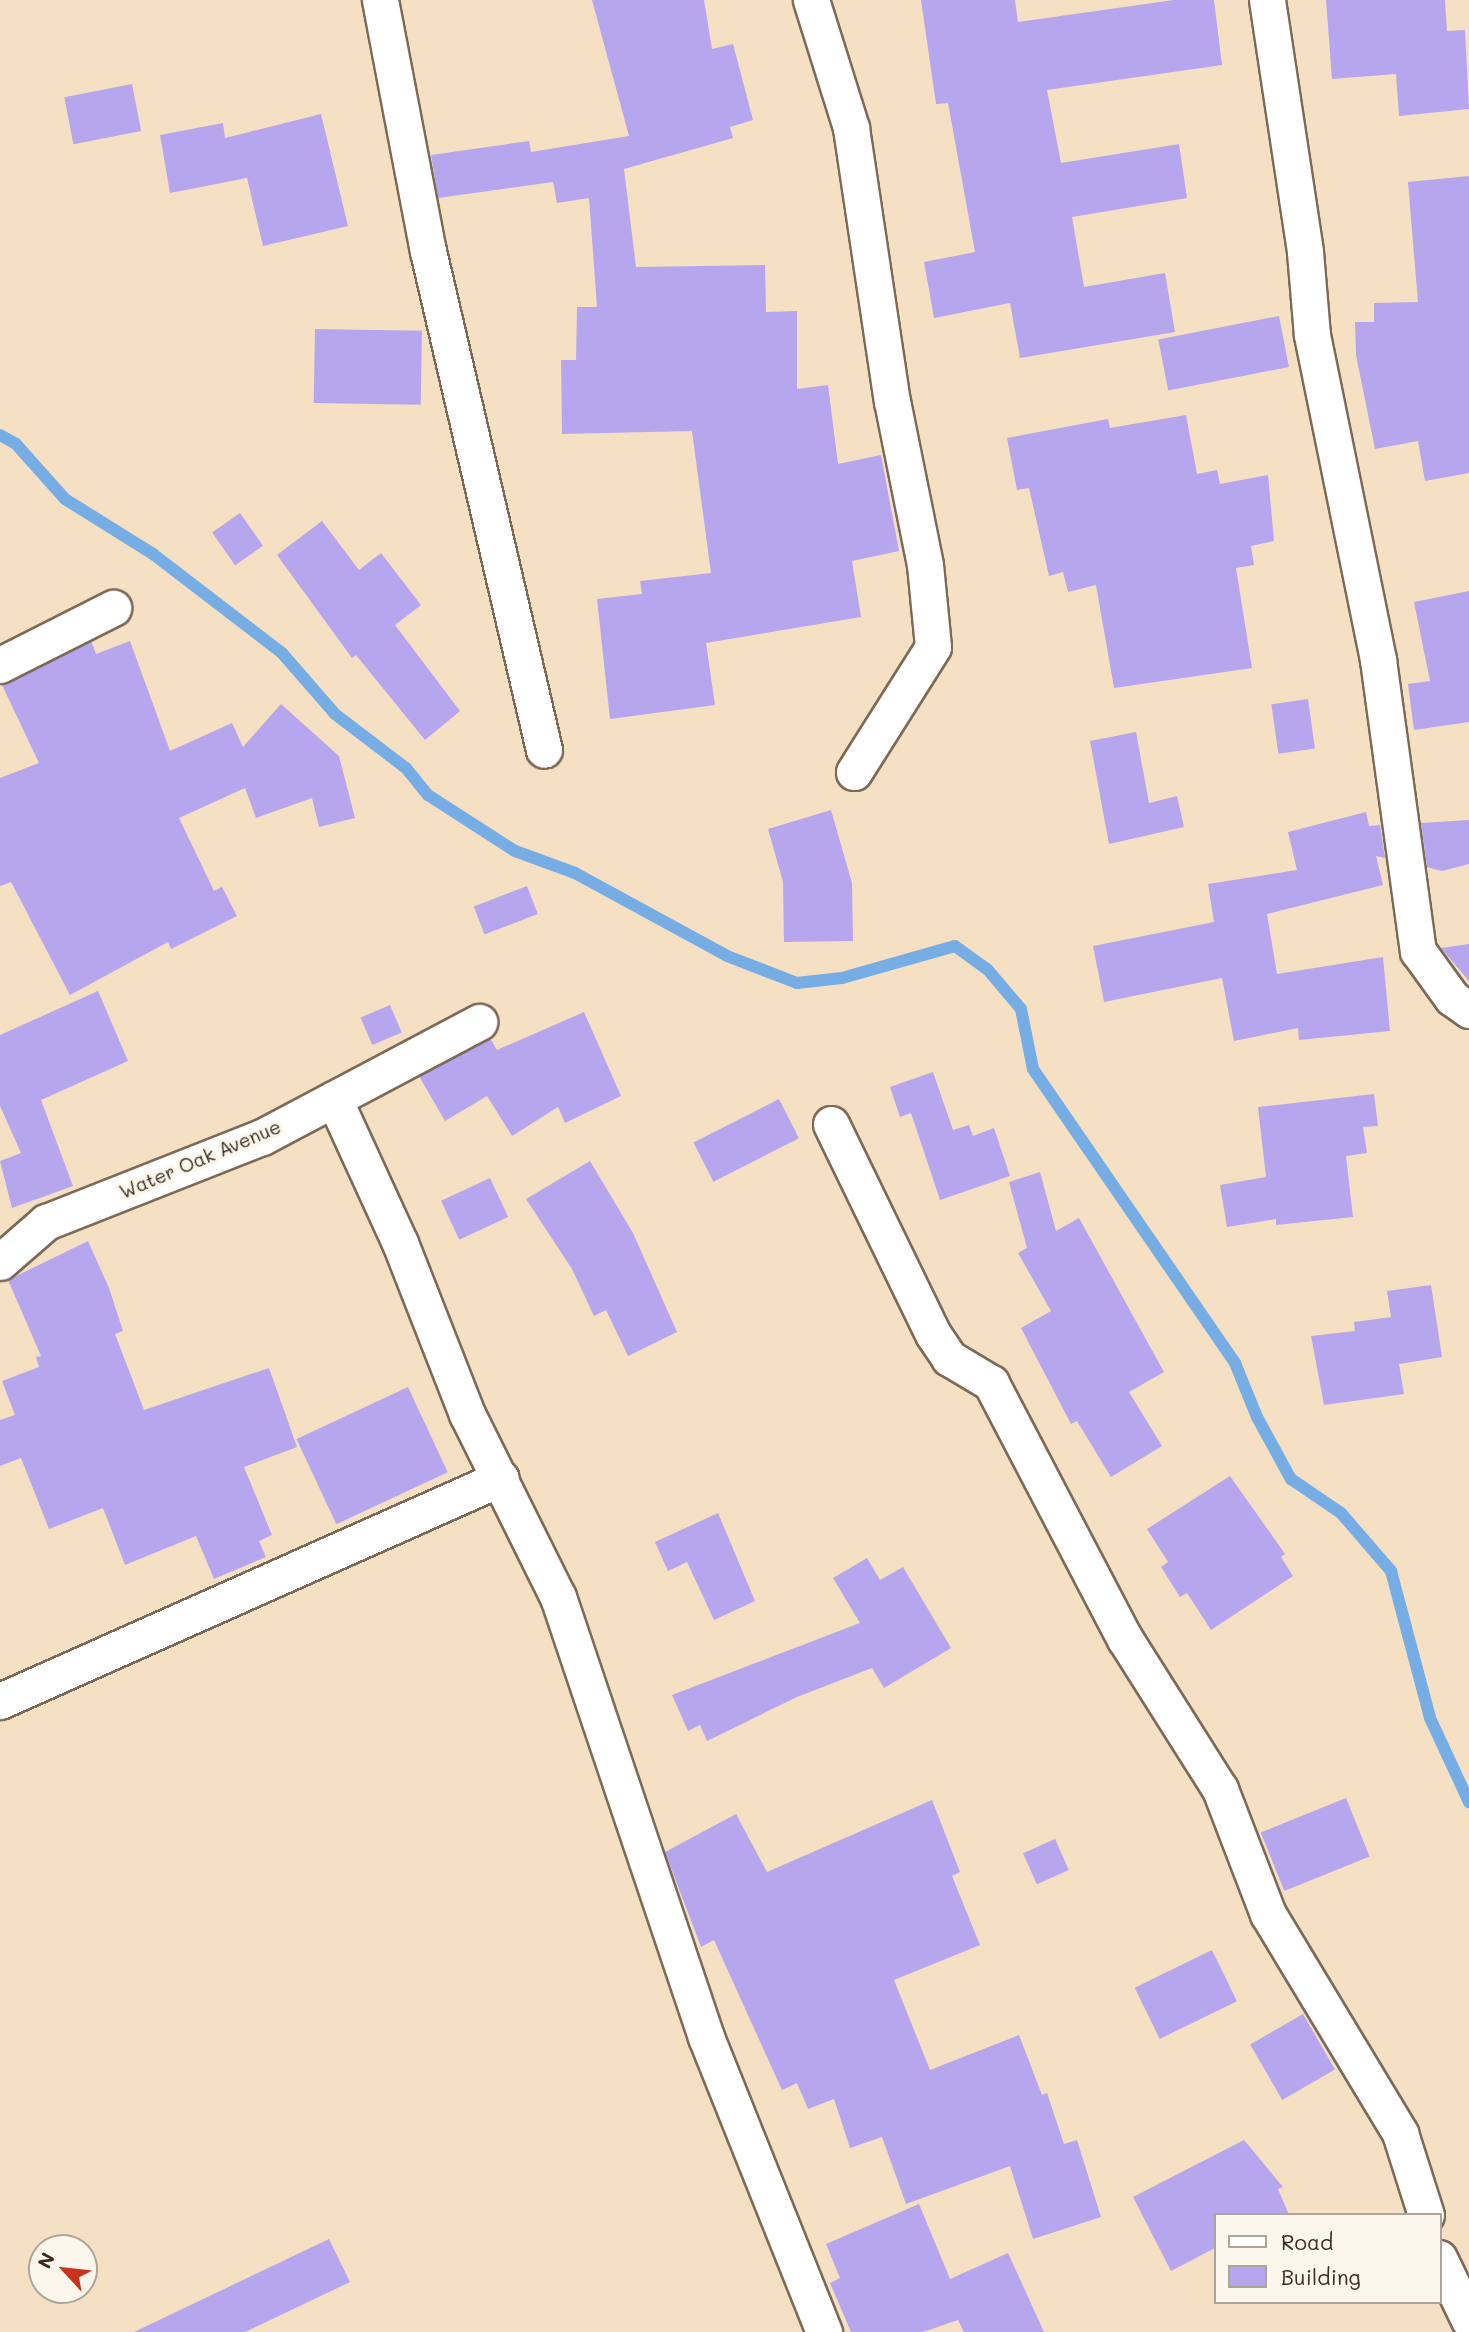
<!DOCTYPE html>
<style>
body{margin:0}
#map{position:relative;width:1469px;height:2332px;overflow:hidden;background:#f5e0c4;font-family:Mali,sans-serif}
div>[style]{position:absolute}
.stream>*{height:12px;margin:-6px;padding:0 6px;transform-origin:6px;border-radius:6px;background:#77ade5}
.building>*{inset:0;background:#b6a6ed;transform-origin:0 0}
.roads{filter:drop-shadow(2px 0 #7c6a58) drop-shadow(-2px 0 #7c6a58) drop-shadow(0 2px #7c6a58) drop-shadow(0 -2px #7c6a58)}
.street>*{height:35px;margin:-17.5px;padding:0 17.5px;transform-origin:17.5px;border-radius:17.5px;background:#fff}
span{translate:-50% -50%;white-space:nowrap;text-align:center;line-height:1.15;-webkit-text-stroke:7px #fbf7ec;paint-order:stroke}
.street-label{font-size:19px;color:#3b2a1e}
.legend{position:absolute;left:1214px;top:2213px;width:228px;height:91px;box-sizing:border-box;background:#fbf7ec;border:2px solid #aea59a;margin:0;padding:9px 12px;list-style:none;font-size:21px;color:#3b2a1e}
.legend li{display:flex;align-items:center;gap:14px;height:35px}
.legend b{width:35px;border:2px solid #aea59a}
.north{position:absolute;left:28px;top:2234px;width:70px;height:70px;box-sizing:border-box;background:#fbf7ec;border:2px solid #aea59a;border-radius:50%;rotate:297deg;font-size:19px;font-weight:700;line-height:28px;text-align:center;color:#3b2a1e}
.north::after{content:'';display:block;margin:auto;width:24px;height:32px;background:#c8321e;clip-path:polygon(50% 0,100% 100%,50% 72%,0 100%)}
</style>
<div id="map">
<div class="stream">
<i style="left:0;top:435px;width:18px;rotate:29deg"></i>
<i style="left:16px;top:444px;width:74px;rotate:48.3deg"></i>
<i style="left:65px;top:499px;width:104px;rotate:32deg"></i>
<i style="left:153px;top:554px;width:163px;rotate:37.5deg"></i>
<i style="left:282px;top:653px;width:81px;rotate:49deg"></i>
<i style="left:335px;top:714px;width:89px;rotate:37.3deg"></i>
<i style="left:406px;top:768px;width:35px;rotate:51deg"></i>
<i style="left:428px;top:795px;width:103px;rotate:32.8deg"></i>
<i style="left:515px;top:851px;width:64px;rotate:20.1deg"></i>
<i style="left:575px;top:873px;width:173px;rotate:28.6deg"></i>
<i style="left:727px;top:956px;width:75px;rotate:21.1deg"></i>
<i style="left:797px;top:983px;width:45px;rotate:-6.3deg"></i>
<i style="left:842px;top:978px;width:117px;rotate:-15.8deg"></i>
<i style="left:955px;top:946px;width:41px;rotate:36deg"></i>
<i style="left:988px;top:970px;width:51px;rotate:49.8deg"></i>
<i style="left:1021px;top:1009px;width:61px;rotate:78.7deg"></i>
<i style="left:1033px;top:1069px;width:357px;rotate:55.5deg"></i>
<i style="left:1235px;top:1363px;width:58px;rotate:67.8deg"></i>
<i style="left:1257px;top:1417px;width:71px;rotate:61.3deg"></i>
<i style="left:1291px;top:1479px;width:60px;rotate:34.2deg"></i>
<i style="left:1341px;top:1513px;width:77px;rotate:49.2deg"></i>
<i style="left:1391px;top:1571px;width:152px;rotate:75.1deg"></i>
<i style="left:1430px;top:1718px;width:93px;rotate:65.1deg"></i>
</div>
<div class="building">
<i style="clip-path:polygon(592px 0,704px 0,712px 49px,733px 44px,753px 120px,730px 127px,733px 138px,624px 169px,636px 267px,765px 265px,766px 312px,797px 311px,797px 389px,828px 385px,838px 464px,881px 455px,899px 551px,852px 561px,861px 617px,706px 643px,715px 705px,610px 719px,597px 599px,642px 594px,640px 581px,711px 573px,692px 431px,562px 434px,561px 360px,576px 360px,577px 307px,597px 307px,589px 198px,557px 203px,553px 182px,438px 198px,431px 155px,529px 141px,531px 152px,629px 136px)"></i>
<i style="clip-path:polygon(921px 0,1015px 0,1018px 22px,1174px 0,1214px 0,1222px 65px,1047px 90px,1061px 163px,1179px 144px,1187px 198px,1072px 217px,1084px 287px,1165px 273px,1175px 332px,1020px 358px,1010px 303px,934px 318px,924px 262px,975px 252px,948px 103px,936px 104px)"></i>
<i style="clip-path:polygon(1326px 0,1445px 0,1447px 31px,1465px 30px,1469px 109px,1399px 116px,1396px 74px,1332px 79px)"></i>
<i style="left:132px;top:84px;width:48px;height:69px;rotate:79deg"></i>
<i style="clip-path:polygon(321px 114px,348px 226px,263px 246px,247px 178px,170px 193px,160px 135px,223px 123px,225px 138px)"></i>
<i style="clip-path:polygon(1469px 176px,1469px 473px,1425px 481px,1418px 441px,1375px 449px,1356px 355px,1355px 322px,1374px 322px,1374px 303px,1418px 302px,1408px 182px)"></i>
<i style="left:1279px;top:316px;width:52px;height:123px;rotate:79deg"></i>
<i style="left:315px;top:329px;width:107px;height:74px;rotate:1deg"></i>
<i style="clip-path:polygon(1186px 415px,1197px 474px,1217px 470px,1220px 484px,1268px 475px,1274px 541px,1251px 546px,1254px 565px,1236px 568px,1252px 668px,1114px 688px,1096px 585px,1068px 592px,1063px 572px,1049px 576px,1029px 488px,1017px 490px,1007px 438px,1108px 419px,1110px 428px)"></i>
<i style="left:240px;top:513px;width:40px;height:34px;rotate:55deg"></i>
<i style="clip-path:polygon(322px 521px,359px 570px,381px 553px,421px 605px,395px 625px,460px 711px,425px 740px,356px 655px,352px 658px,277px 555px)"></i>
<i style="clip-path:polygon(1469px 591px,1469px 722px,1414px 730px,1408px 684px,1430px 681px,1414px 602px)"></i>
<i style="clip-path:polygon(91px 641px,96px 654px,130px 641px,170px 751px,232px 723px,243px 747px,281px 704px,339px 756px,355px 818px,319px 827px,312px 798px,256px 818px,245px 788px,179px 818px,214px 891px,222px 887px,237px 916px,171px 949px,168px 942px,70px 995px,11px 882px,0 886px,0 778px,39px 763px,2px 685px)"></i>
<i style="left:1308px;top:699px;width:50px;height:37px;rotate:82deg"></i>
<i style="clip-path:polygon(1136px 732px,1149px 803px,1177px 796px,1184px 827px,1109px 844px,1090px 741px)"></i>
<i style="clip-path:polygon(831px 810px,852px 883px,853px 941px,784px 942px,783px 882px,768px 829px)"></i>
<i style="clip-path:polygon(1366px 812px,1369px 826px,1380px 825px,1385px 858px,1376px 856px,1383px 885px,1267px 914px,1277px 974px,1383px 957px,1390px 1031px,1299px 1040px,1298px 1028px,1234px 1041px,1222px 978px,1104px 1002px,1093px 946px,1214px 922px,1208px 884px,1297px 870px,1288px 832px)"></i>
<i style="clip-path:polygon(1469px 820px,1469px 864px,1442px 871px,1427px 867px,1421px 823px)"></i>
<i style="left:527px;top:886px;width:30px;height:57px;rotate:69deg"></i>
<i style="clip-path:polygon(1469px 944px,1469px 981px,1441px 948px)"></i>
<i style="clip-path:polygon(98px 991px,128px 1061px,41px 1100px,73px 1186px,12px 1208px,0 1161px,21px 1153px,0 1106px,0 1035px)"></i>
<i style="left:390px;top:1005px;width:30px;height:32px;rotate:67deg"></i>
<i style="clip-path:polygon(584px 1012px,621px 1096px,565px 1123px,558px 1107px,512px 1136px,487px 1096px,445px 1121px,419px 1076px,490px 1038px,497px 1050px)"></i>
<i style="clip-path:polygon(933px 1072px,953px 1130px,969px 1125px,973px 1136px,994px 1128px,1010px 1176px,940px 1200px,911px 1113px,900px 1117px,890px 1087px)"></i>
<i style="clip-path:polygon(1374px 1094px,1378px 1126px,1363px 1127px,1367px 1153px,1346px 1156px,1353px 1217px,1276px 1225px,1276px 1219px,1227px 1227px,1220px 1185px,1266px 1177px,1258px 1107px)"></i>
<i style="left:779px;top:1099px;width:44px;height:96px;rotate:63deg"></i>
<i style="clip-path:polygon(590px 1161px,633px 1233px,677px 1332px,628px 1356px,606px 1310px,594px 1316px,572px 1269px,526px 1199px)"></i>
<i style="clip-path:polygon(1040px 1172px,1056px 1231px,1079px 1218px,1164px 1372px,1129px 1392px,1162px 1446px,1111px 1477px,1077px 1421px,1071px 1424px,1021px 1328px,1051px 1311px,1018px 1253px,1027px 1248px,1009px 1182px)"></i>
<i style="left:490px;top:1178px;width:43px;height:54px;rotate:65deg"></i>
<i style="clip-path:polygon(88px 1241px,109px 1288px,123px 1331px,115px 1334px,144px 1410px,269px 1368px,297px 1447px,244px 1467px,272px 1535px,259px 1541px,266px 1557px,214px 1579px,196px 1536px,125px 1565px,103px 1508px,49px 1529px,21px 1458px,0 1466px,0 1420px,15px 1415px,2px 1381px,39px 1367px,36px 1357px,41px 1356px,8px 1280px)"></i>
<i style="clip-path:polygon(1431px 1285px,1442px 1357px,1399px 1364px,1404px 1394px,1324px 1405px,1311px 1336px,1355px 1331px,1354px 1322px,1391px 1317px,1387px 1291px)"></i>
<i style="left:408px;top:1387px;width:94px;height:123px;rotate:65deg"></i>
<i style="clip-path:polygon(1230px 1476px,1285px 1554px,1281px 1557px,1293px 1576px,1211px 1630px,1187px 1593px,1180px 1597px,1161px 1567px,1168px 1562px,1147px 1529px)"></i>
<i style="clip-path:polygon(718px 1513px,755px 1601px,714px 1620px,687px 1562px,668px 1571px,655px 1542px)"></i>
<i style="clip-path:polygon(867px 1558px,880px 1580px,903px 1567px,951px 1648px,884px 1688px,872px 1668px,797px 1697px,707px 1741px,700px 1725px,688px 1731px,672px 1695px,860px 1623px,833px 1578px)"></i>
<i style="left:1346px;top:1798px;width:63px;height:92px;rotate:68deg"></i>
<i style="clip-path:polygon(932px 1800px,960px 1872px,952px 1876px,980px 1945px,894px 1980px,930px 2070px,1019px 2035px,1042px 2095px,1047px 2093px,1064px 2144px,1077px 2140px,1101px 2217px,1033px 2239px,1010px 2166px,906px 2204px,882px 2137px,850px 2148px,834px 2099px,808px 2109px,797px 2083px,782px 2090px,714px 1940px,701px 1947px,665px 1852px,736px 1814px,767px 1872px)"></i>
<i style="left:1055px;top:1839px;width:34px;height:35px;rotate:66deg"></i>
<i style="left:1212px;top:1950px;width:57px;height:86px;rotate:64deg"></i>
<i style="left:1303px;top:2014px;width:64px;height:61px;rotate:60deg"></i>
<i style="clip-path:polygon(1244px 2140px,1283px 2187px,1278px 2189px,1289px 2215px,1215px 2215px,1215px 2248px,1171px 2271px,1133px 2197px)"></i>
<i style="clip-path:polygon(919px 2204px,950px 2279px,1008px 2253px,1044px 2332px,964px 2332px,958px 2320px,923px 2332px,851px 2332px,830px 2283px,840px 2278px,826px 2244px)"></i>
<i style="clip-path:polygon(329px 2239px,350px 2282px,245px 2332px,134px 2332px)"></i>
</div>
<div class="roads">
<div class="street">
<i style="left:380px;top:0;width:256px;rotate:79.2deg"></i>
<i style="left:428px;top:251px;width:512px;rotate:76.91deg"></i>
<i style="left:811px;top:0;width:134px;rotate:72.6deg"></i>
<i style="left:851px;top:128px;width:276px;rotate:81.5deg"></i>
<i style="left:892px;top:401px;width:167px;rotate:78.6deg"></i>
<i style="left:925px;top:565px;width:82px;rotate:84.4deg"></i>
<i style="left:933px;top:647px;width:148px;rotate:122.3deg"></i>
<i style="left:1267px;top:0;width:255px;rotate:81.4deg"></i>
<i style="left:1305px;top:252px;width:83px;rotate:85.2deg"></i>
<i style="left:1312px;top:335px;width:332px;rotate:78.5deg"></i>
<i style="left:1378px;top:660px;width:294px;rotate:82.2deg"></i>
<i style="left:1418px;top:951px;width:58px;rotate:54.1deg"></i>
<i style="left:1452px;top:998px;width:21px;rotate:35deg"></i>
<i style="left:0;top:665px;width:127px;rotate:-26.8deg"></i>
<i style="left:334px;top:1099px;width:158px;rotate:65.4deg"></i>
<i style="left:400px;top:1243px;width:184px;rotate:68.6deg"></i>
<i style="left:467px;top:1414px;width:204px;rotate:63.6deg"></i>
<i style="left:558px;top:1597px;width:464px;rotate:71.4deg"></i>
<i style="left:706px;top:2037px;width:318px;rotate:68.2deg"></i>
<i style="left:831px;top:1124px;width:233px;rotate:64.1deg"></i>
<i style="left:933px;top:1334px;width:29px;rotate:56deg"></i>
<i style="left:949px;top:1358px;width:49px;rotate:30.8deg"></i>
<i style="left:991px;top:1383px;width:289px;rotate:62.4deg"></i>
<i style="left:1125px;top:1639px;width:178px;rotate:57.7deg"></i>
<i style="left:1220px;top:1789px;width:134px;rotate:69deg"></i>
<i style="left:1268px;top:1914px;width:256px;rotate:58.9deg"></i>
<i style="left:1400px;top:2133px;width:86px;rotate:72.4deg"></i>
<i style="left:0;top:1262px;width:61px;rotate:-41deg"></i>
<i style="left:46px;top:1222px;width:232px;rotate:-21.5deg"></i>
<i style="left:262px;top:1137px;width:246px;rotate:-27.9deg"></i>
<i style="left:0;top:1701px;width:548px;rotate:-23.99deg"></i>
<i style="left:1439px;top:2258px;width:69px;rotate:64.2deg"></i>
</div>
</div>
<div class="street-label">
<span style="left:200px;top:1159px;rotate:-23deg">Water Oak Avenue</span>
</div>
<ul class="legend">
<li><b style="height:9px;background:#fff"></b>Road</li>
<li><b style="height:19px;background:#b6a6ed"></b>Building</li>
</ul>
<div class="north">N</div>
</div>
